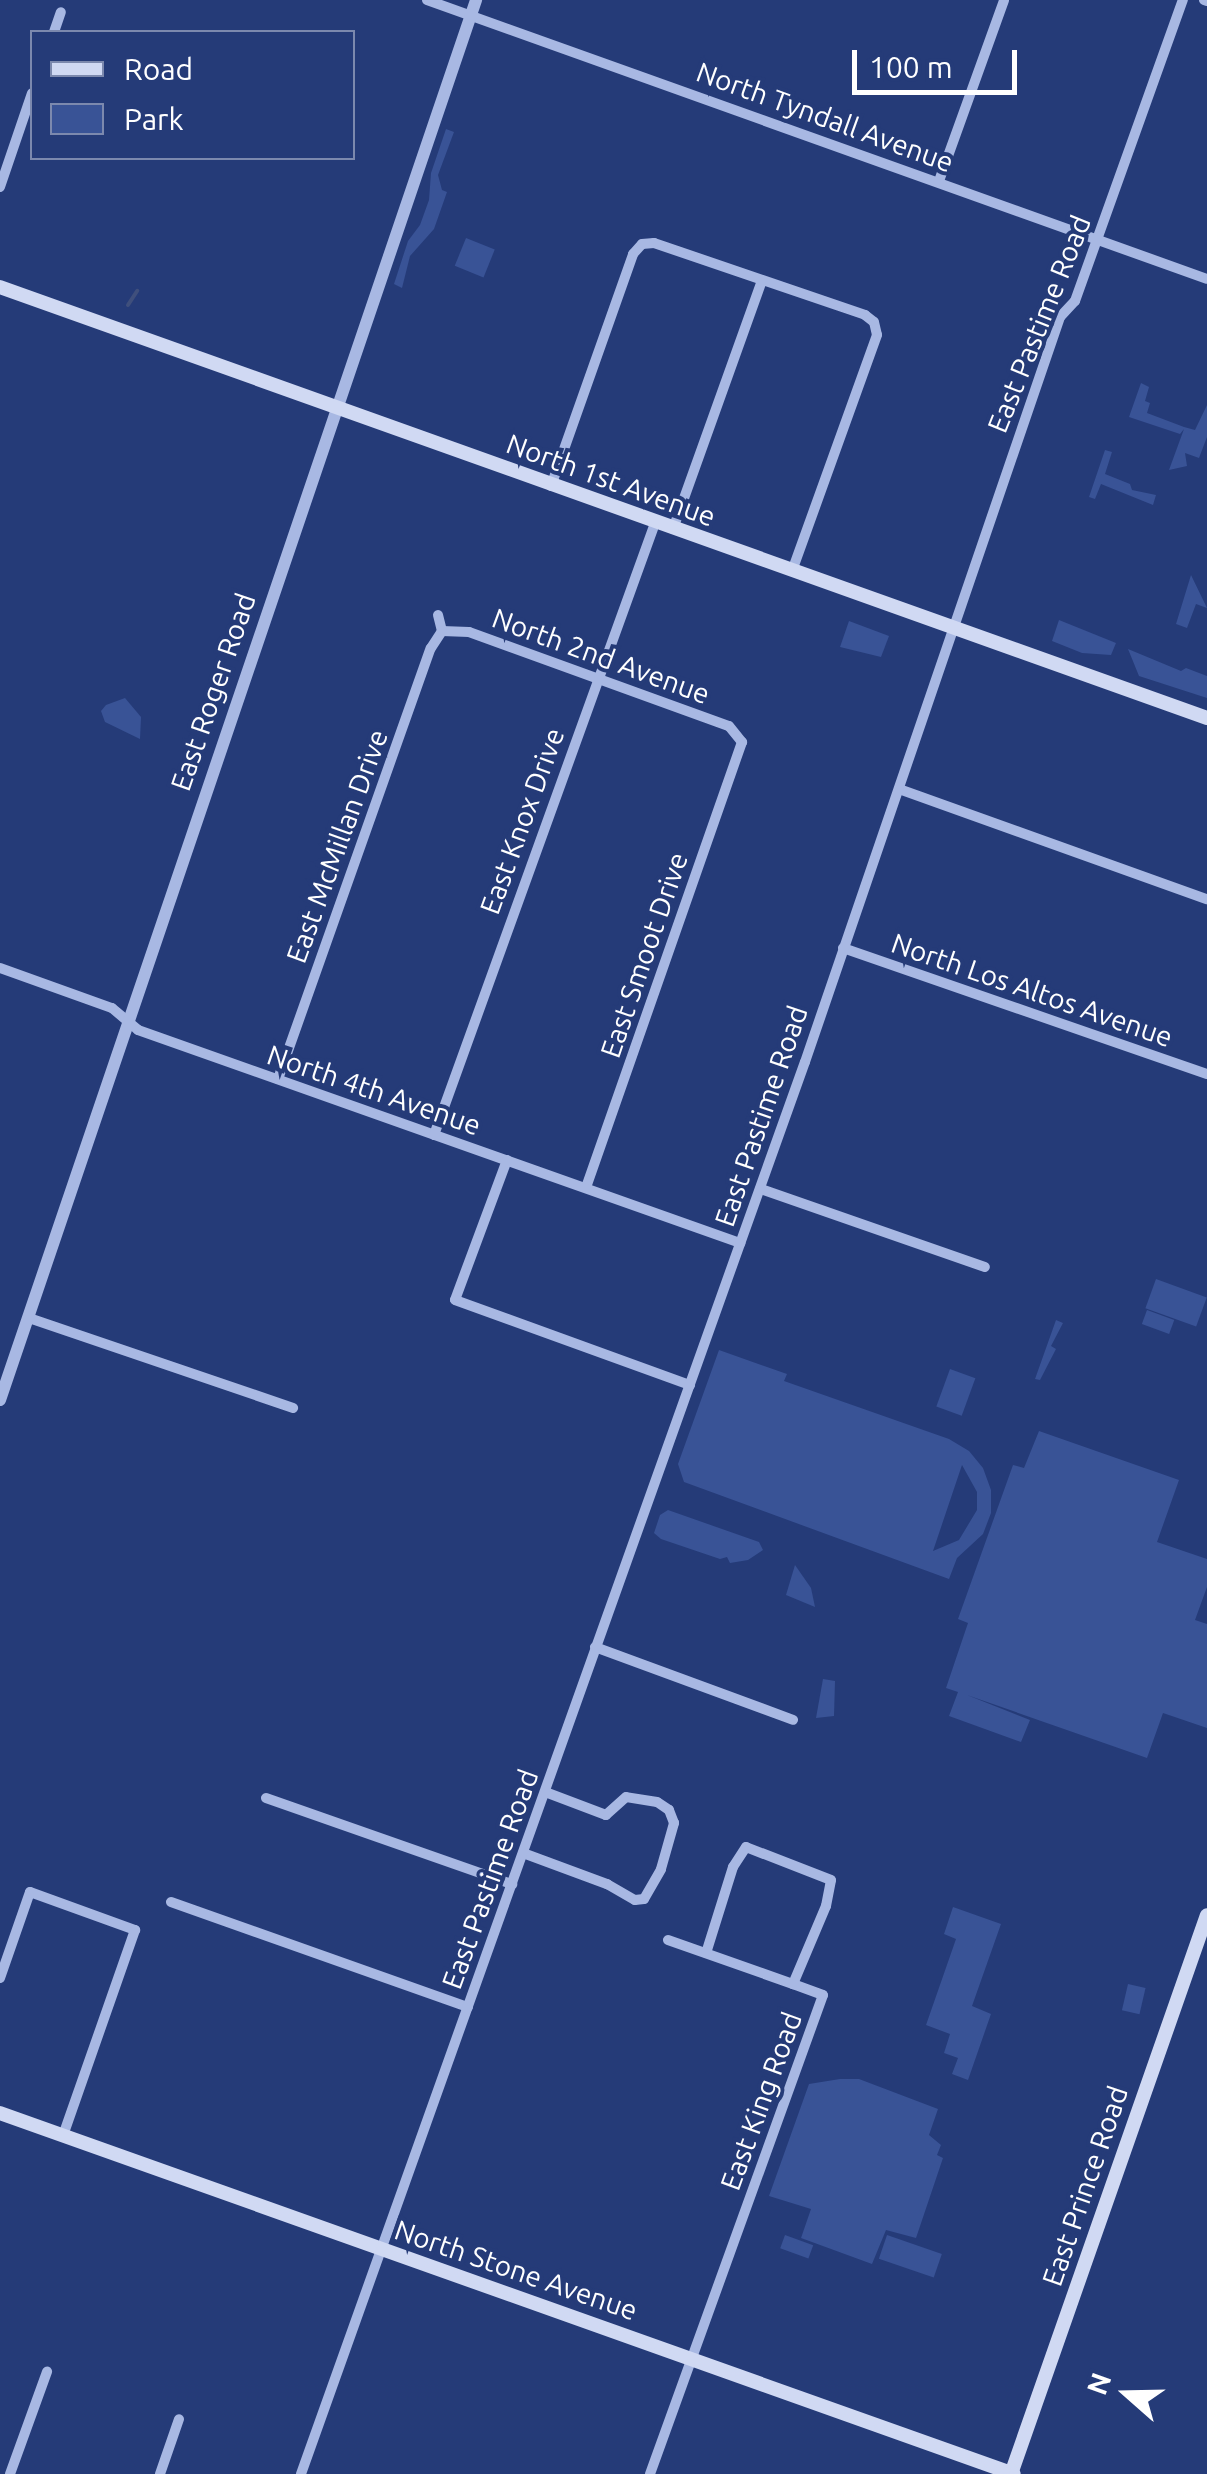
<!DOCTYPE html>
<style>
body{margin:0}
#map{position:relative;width:1207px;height:2474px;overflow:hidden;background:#253b78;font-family:Ubuntu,sans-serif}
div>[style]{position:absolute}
.green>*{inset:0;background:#395396;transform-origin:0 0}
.stream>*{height:4px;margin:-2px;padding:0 2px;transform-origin:2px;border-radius:2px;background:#3f4f7c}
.minor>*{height:10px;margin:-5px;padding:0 5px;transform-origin:5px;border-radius:5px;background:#a8b8e3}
.tertiary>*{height:12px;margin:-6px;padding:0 6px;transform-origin:6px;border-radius:6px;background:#a8b8e3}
.secondary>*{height:14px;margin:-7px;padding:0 7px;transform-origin:7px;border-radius:7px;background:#d0d9f3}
span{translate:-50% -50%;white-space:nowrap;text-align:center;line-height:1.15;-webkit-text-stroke:8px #253b78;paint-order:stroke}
.street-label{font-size:28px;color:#fff}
.legend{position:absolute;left:30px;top:30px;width:325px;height:130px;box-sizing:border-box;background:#253b78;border:2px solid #7c89ae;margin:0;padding:12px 18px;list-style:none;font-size:30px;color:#fff}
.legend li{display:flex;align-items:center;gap:20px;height:50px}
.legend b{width:50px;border:2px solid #7c89ae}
.north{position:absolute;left:1077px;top:2344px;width:100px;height:100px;-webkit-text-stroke:8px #253b78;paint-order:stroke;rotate:290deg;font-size:28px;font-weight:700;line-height:40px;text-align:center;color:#fff}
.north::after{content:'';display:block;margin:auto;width:35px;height:45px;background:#fff;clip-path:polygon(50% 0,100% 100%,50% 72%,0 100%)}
.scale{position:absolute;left:852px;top:50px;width:165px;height:45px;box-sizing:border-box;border:5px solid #fff;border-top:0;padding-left:12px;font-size:30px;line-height:35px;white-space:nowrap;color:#fff;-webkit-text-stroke:8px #253b78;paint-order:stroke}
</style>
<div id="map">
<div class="green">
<i style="clip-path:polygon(446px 129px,454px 132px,438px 175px,442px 190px,447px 192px,434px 229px,410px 256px,402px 288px,394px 284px,408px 241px,420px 225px,429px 200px,431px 173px)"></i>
<i style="left:466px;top:238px;width:31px;height:30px;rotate:22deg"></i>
<i style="clip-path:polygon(1141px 383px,1149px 387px,1145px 401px,1150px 403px,1147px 413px,1184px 427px,1195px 430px,1207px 405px,1207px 437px,1199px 458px,1185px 453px,1187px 466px,1169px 470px,1184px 429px,1180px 434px,1129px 417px)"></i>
<i style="clip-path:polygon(1105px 450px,1112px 452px,1105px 474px,1130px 484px,1132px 490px,1156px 495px,1153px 505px,1101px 484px,1095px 499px,1089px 497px)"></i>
<i style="clip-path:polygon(1191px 575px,1207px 608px,1196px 604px,1187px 628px,1176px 624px)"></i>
<i style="clip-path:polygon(1059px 620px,1116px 643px,1111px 655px,1082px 653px,1052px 641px)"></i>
<i style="clip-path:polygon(849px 621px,889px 636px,881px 657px,840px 647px)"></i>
<i style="clip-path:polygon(1128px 649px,1181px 671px,1186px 668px,1207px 676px,1207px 698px,1139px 676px)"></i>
<i style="clip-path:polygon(125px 698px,141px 717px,140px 739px,105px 722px,101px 711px,106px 705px)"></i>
<i style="left:1156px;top:1279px;width:54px;height:31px;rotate:20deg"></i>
<i style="left:1147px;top:1310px;width:29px;height:15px;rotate:20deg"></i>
<i style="clip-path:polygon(1056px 1320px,1063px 1323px,1051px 1346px,1056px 1349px,1040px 1380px,1035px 1379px)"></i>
<i style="clip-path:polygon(evenodd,719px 1350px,787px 1374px,784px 1381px,949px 1439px,969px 1451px,983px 1468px,991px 1490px,991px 1513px,983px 1534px,957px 1558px,949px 1579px,684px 1482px,678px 1464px,719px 1350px,962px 1465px,977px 1492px,977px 1510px,959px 1540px,933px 1551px,962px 1465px)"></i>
<i style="left:950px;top:1369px;width:27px;height:40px;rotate:20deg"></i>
<i style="clip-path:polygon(1039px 1431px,1179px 1480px,1157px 1542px,1207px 1559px,1207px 1587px,1195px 1620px,1207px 1624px,1207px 1728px,1163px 1713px,1147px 1758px,967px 1695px,1030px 1720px,1021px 1742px,949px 1716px,958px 1692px,946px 1688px,968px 1623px,958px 1619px,1013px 1465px,1024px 1468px)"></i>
<i style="clip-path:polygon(668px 1510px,759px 1542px,763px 1550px,748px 1560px,730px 1563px,727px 1557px,720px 1559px,661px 1539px,654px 1533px,660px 1515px)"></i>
<i style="clip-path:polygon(795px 1565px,811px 1588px,815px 1607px,786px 1595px)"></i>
<i style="clip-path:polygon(823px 1679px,835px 1681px,834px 1716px,816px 1718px)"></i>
<i style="clip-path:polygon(953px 1907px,1001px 1924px,972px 2006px,991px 2014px,968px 2080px,952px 2074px,958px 2058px,944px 2053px,950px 2034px,926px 2025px,956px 1939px,944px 1934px)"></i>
<i style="left:1128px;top:1984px;width:18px;height:27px;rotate:13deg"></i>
<i style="clip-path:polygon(840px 2079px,859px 2079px,938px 2109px,929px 2135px,941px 2145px,937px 2155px,943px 2158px,916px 2238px,886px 2230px,872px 2264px,801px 2238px,811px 2209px,769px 2196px,809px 2084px)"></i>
<i style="left:785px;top:2235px;width:30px;height:14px;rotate:20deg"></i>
<i style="left:887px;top:2235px;width:58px;height:25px;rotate:19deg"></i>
</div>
<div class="stream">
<i style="left:128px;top:305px;width:17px;rotate:-57deg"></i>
</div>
<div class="minor">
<i style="left:427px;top:0;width:828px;rotate:19.68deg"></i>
<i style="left:1204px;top:0;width:3px;rotate:18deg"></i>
<i style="left:54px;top:32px;width:21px;rotate:-71deg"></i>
<i style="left:939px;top:181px;width:192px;rotate:-70.2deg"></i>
<i style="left:0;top:187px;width:99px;rotate:-71.2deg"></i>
<i style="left:551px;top:486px;width:246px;rotate:-70.5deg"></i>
<i style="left:633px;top:254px;width:13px;rotate:-48deg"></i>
<i style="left:642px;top:244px;width:12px;rotate:-5deg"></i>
<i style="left:654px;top:243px;width:223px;rotate:18.8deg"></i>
<i style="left:865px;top:315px;width:11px;rotate:38deg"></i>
<i style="left:874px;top:322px;width:13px;rotate:77deg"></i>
<i style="left:877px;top:335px;width:251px;rotate:109.8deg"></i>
<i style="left:673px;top:529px;width:264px;rotate:-70.3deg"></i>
<i style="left:438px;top:615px;width:16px;rotate:76deg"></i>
<i style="left:442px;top:631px;width:27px;rotate:2deg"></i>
<i style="left:469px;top:632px;width:276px;rotate:19.9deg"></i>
<i style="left:729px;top:726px;width:21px;rotate:51deg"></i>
<i style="left:742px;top:742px;width:472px;rotate:109.3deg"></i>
<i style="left:899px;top:789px;width:327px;rotate:19.7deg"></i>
<i style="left:843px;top:948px;width:385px;rotate:19.1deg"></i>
<i style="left:0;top:968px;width:119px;rotate:19.7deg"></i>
<i style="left:112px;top:1008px;width:34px;rotate:40deg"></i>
<i style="left:138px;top:1030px;width:639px;rotate:19.48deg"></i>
<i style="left:278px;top:1079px;width:457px;rotate:-70.5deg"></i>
<i style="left:431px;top:648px;width:20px;rotate:-57deg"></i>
<i style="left:434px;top:1135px;width:651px;rotate:-70.14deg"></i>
<i style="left:507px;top:1160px;width:149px;rotate:110.4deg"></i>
<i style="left:455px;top:1300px;width:250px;rotate:19.9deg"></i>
<i style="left:761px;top:1189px;width:237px;rotate:19.2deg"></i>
<i style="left:29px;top:1318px;width:279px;rotate:18.8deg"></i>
<i style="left:595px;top:1647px;width:211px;rotate:20.2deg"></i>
<i style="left:266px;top:1798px;width:261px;rotate:19.3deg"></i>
<i style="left:523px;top:1853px;width:90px;rotate:20.3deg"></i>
<i style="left:607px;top:1884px;width:32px;rotate:30deg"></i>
<i style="left:635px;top:1900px;width:9px;rotate:-6deg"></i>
<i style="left:644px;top:1899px;width:34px;rotate:-60deg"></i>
<i style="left:661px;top:1869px;width:48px;rotate:-74.2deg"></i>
<i style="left:674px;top:1823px;width:14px;rotate:-111deg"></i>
<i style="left:669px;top:1810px;width:14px;rotate:-146deg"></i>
<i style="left:657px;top:1802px;width:31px;rotate:-171deg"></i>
<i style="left:626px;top:1797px;width:27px;rotate:138deg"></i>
<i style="left:606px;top:1815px;width:65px;rotate:-159.3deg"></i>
<i style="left:171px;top:1902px;width:315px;rotate:19.5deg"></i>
<i style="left:668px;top:1940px;width:133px;rotate:19.4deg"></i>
<i style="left:0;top:1978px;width:91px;rotate:-70.8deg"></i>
<i style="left:30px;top:1892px;width:112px;rotate:19.9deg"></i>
<i style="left:135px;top:1930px;width:218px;rotate:109.3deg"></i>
<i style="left:10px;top:2474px;width:109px;rotate:-70.1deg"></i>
<i style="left:160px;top:2474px;width:58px;rotate:-70.9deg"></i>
<i style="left:301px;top:2474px;width:1499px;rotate:-70.36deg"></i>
<i style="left:805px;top:1062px;width:787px;rotate:-71.1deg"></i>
<i style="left:1060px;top:317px;width:22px;rotate:-47deg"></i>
<i style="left:1075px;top:301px;width:320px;rotate:-70.3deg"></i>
<i style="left:650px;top:2474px;width:509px;rotate:-70.14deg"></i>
<i style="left:823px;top:1995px;width:32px;rotate:-160deg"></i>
<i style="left:793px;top:1984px;width:85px;rotate:-67.1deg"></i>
<i style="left:826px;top:1906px;width:26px;rotate:-79deg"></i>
<i style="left:831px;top:1880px;width:91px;rotate:-158.8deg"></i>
<i style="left:746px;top:1847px;width:24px;rotate:123deg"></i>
<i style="left:733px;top:1867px;width:90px;rotate:107.4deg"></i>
</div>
<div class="tertiary">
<i style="left:0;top:1400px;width:1479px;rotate:-71.22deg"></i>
</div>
<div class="secondary">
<i style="left:0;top:287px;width:1282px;rotate:19.65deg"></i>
<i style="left:0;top:2113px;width:1076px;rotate:19.6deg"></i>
<i style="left:1011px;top:2474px;width:592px;rotate:-70.68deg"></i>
</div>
<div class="street-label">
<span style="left:825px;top:117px;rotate:20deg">North Tyndall Avenue</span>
<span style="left:1039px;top:324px;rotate:-68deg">East Pastime Road</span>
<span style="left:611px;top:480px;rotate:20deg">North 1st Avenue</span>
<span style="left:601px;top:656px;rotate:20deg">North 2nd Avenue</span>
<span style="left:213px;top:692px;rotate:-71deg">East Roger Road</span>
<span style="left:522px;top:821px;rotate:-70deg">East Knox Drive</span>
<span style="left:337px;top:846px;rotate:-70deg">East McMillan Drive</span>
<span style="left:644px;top:955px;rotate:-71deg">East Smoot Drive</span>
<span style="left:1032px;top:990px;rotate:19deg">North Los Altos Avenue</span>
<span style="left:374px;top:1090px;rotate:19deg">North 4th Avenue</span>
<span style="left:761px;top:1116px;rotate:-71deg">East Pastime Road</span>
<span style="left:490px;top:1879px;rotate:-70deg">East Pastime Road</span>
<span style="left:761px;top:2101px;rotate:-70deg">East King Road</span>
<span style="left:1085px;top:2186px;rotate:-71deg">East Prince Road</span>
<span style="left:516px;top:2270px;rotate:19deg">North Stone Avenue</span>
</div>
<ul class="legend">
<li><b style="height:12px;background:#d0d9f3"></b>Road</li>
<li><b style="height:28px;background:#395396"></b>Park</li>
</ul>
<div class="north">N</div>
<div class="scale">100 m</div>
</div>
